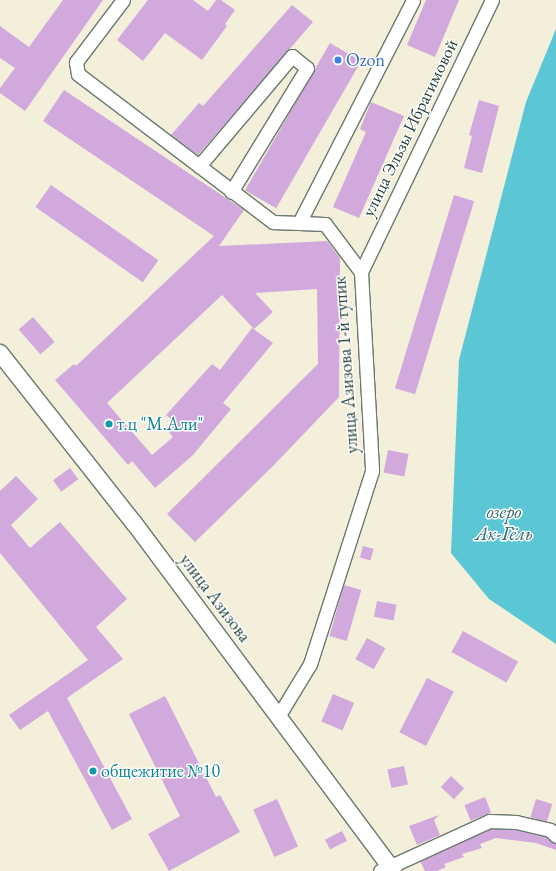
<!DOCTYPE html>
<meta charset="utf-8">
<style>
body{margin:0}
#map{position:relative;width:556px;height:871px;overflow:hidden;background:#f3efdb;font-family:"EB Garamond",serif}
div>[style]{position:absolute}
.water>*{inset:0;background:#5bc6d4}
.building>*{inset:0;background:#d1a9dc;transform-origin:0 0}
.roads{filter:drop-shadow(1px 0 #697b6e) drop-shadow(-1px 0 #697b6e) drop-shadow(0 1px #697b6e) drop-shadow(0 -1px #697b6e)}
.minor>*{height:13px;margin:-6.5px;padding:0 6.5px;transform-origin:6.5px;border-radius:6.5px;background:#fff}
.major>*{height:16px;margin:-8px;padding:0 8px;transform-origin:8px;border-radius:8px;background:#fff}
.dots>*{width:11px;height:11px;translate:-50% -50%;box-sizing:border-box;border:2px solid #fff;border-radius:50%}
span{translate:-50% -50%;white-space:nowrap;text-align:center;line-height:1.15;-webkit-text-stroke:3px #fff;paint-order:stroke}
.shop-label{font-size:18px;color:#366cbe}
.left{translate:0 -50%;text-align:left}
.street-label{font-size:18px;color:#1f3d34}
.culture-label{font-size:18px;color:#0d838f}
.water-label{font-size:19px;color:#316664;font-style:italic}
</style>
<div id="map">
<div class="water">
<i style="clip-path:polygon(556px 29px,556px 644px,489px 599px,451px 553px,459px 360px,526px 102px)"></i>
</div>
<div class="building">
<i style="clip-path:polygon(63px 0,103px 0,25px 111px,0 93px,0 88px,15px 68px,0 58px,0 26px,29px 47px)"></i>
<i style="clip-path:polygon(148px 0,193px 0,208px 11px,216px 0,221px 0,235px 10px,225px 24px,227px 26px,202px 60px,165px 33px,143px 61px,117px 40px)"></i>
<i style="clip-path:polygon(426px 0,459px 0,435px 57px,407px 45px)"></i>
<i style="clip-path:polygon(292px 5px,313px 22px,198px 155px,171px 135px,199px 103px,203px 106px)"></i>
<i style="left:330px;top:43px;width:36px;height:170px;rotate:30deg"></i>
<i style="clip-path:polygon(64px 90px,244px 210px,219px 246px,327px 241px,340px 258px,339px 397px,273px 466px,195px 542px,167px 514px,318px 364px,317px 289px,255px 293px,273px 312px,254px 329px,222px 295px,107px 403px,152px 455px,173px 437px,168px 431px,176px 423px,166px 415px,212px 364px,220px 370px,252px 328px,273px 343px,223px 403px,231px 409px,193px 455px,155px 488px,132px 461px,128px 465px,55px 380px,74px 364px,76px 366px,214px 236px,43px 121px)"></i>
<i style="clip-path:polygon(479px 100px,499px 106px,482px 173px,464px 168px,472px 136px,469px 135px)"></i>
<i style="clip-path:polygon(371px 102px,404px 116px,359px 218px,333px 207px,366px 132px,360px 129px)"></i>
<i style="left:51px;top:185px;width:131px;height:27px;rotate:35deg"></i>
<i style="left:454px;top:195px;width:21px;height:202px;rotate:17deg"></i>
<i style="left:33px;top:317px;width:33px;height:19px;rotate:49deg"></i>
<i style="left:388px;top:450px;width:21px;height:23px;rotate:11deg"></i>
<i style="left:70px;top:468px;width:14px;height:21px;rotate:54deg"></i>
<i style="clip-path:polygon(16px 476px,38px 499px,11px 525px,30px 548px,60px 522px,127px 599px,96px 627px,123px 659px,67px 698px,132px 819px,112px 830px,48px 711px,20px 730px,9px 715px,88px 660px,0 553px,0 491px)"></i>
<i style="left:363px;top:546px;width:11px;height:12px;rotate:15deg"></i>
<i style="left:344px;top:585px;width:18px;height:53px;rotate:16deg"></i>
<i style="left:377px;top:601px;width:20px;height:16px;rotate:11deg"></i>
<i style="left:463px;top:631px;width:63px;height:24px;rotate:29deg"></i>
<i style="left:367px;top:638px;width:21px;height:24px;rotate:29deg"></i>
<i style="left:427px;top:678px;width:30px;height:61px;rotate:27deg"></i>
<i style="left:333px;top:694px;width:23px;height:30px;rotate:23deg"></i>
<i style="clip-path:polygon(165px 696px,216px 797px,220px 795px,240px 832px,169px 871px,148px 834px,180px 816px,129px 714px)"></i>
<i style="left:404px;top:766px;width:19px;height:17px;rotate:78deg"></i>
<i style="left:451px;top:776px;width:18px;height:15px;rotate:43deg"></i>
<i style="left:485px;top:797px;width:17px;height:22px;rotate:69deg"></i>
<i style="left:277px;top:799px;width:52px;height:26px;rotate:66deg"></i>
<i style="left:536px;top:799px;width:17px;height:19px;rotate:17deg"></i>
<i style="clip-path:polygon(439px 815px,434px 820px,440px 835px,417px 845px,409px 826px)"></i>
<i style="clip-path:polygon(491px 829px,515px 830px,546px 837px,556px 844px,556px 850px,536px 843px,496px 838px,480px 844px,482px 848px,462px 854px,464px 857px,444px 864px,446px 867px,437px 871px,425px 871px,420px 861px)"></i>
<i style="left:342px;top:831px;width:11px;height:19px;rotate:63deg"></i>
</div>
<div class="roads">
<div class="minor">
<i style="left:123px;top:0;width:78px;rotate:127.2deg"></i>
<i style="left:76px;top:62px;width:12px;rotate:81deg"></i>
<i style="left:78px;top:74px;width:245px;rotate:37.2deg"></i>
<i style="left:273px;top:222px;width:52px;rotate:2.2deg"></i>
<i style="left:325px;top:224px;width:60px;rotate:53.1deg"></i>
<i style="left:361px;top:272px;width:199px;rotate:86.8deg"></i>
<i style="left:372px;top:471px;width:203px;rotate:107.8deg"></i>
<i style="left:310px;top:664px;width:60px;rotate:121.3deg"></i>
<i style="left:199px;top:166px;width:144px;rotate:-49.8deg"></i>
<i style="left:292px;top:56px;width:19px;rotate:39deg"></i>
<i style="left:307px;top:68px;width:145px;rotate:121.5deg"></i>
<i style="left:299px;top:223px;width:250px;rotate:-62.9deg"></i>
<i style="left:361px;top:272px;width:302px;rotate:-64.3deg"></i>
<i style="left:380px;top:871px;width:120px;rotate:-24.6deg"></i>
<i style="left:489px;top:821px;width:27px;rotate:2deg"></i>
<i style="left:516px;top:822px;width:35px;rotate:13deg"></i>
<i style="left:550px;top:830px;width:8px;rotate:45deg"></i>
</div>
<div class="major">
<i style="left:0;top:353px;width:216px;rotate:51.8deg"></i>
<i style="left:134px;top:523px;width:434px;rotate:53.3deg"></i>
</div>
</div>
<div class="dots">
<i style="left:338px;top:60px;background:#3f7fe0"></i>
<i style="left:109px;top:424px;background:#0f9aa8"></i>
<i style="left:93px;top:771px;background:#0f9aa8"></i>
</div>
<div class="shop-label">
<span class="left" style="left:346px;top:60px">Ozon</span>
</div>
<div class="street-label">
<span style="left:410px;top:128px;rotate:-64deg">улица Эльзы Ибрагимовой</span>
<span style="left:346px;top:365px;rotate:-94deg">улица Азизова 1-й тупик</span>
<span style="left:215px;top:598px;rotate:53deg">улица Азизова</span>
</div>
<div class="culture-label">
<span class="left" style="left:117px;top:424px">т.ц "М.Али"</span>
<span class="left" style="left:101px;top:771px">общежитие №10</span>
</div>
<div class="water-label">
<span style="left:504px;top:523px">озеро<br>Ак-Гёль</span>
</div>
</div>
